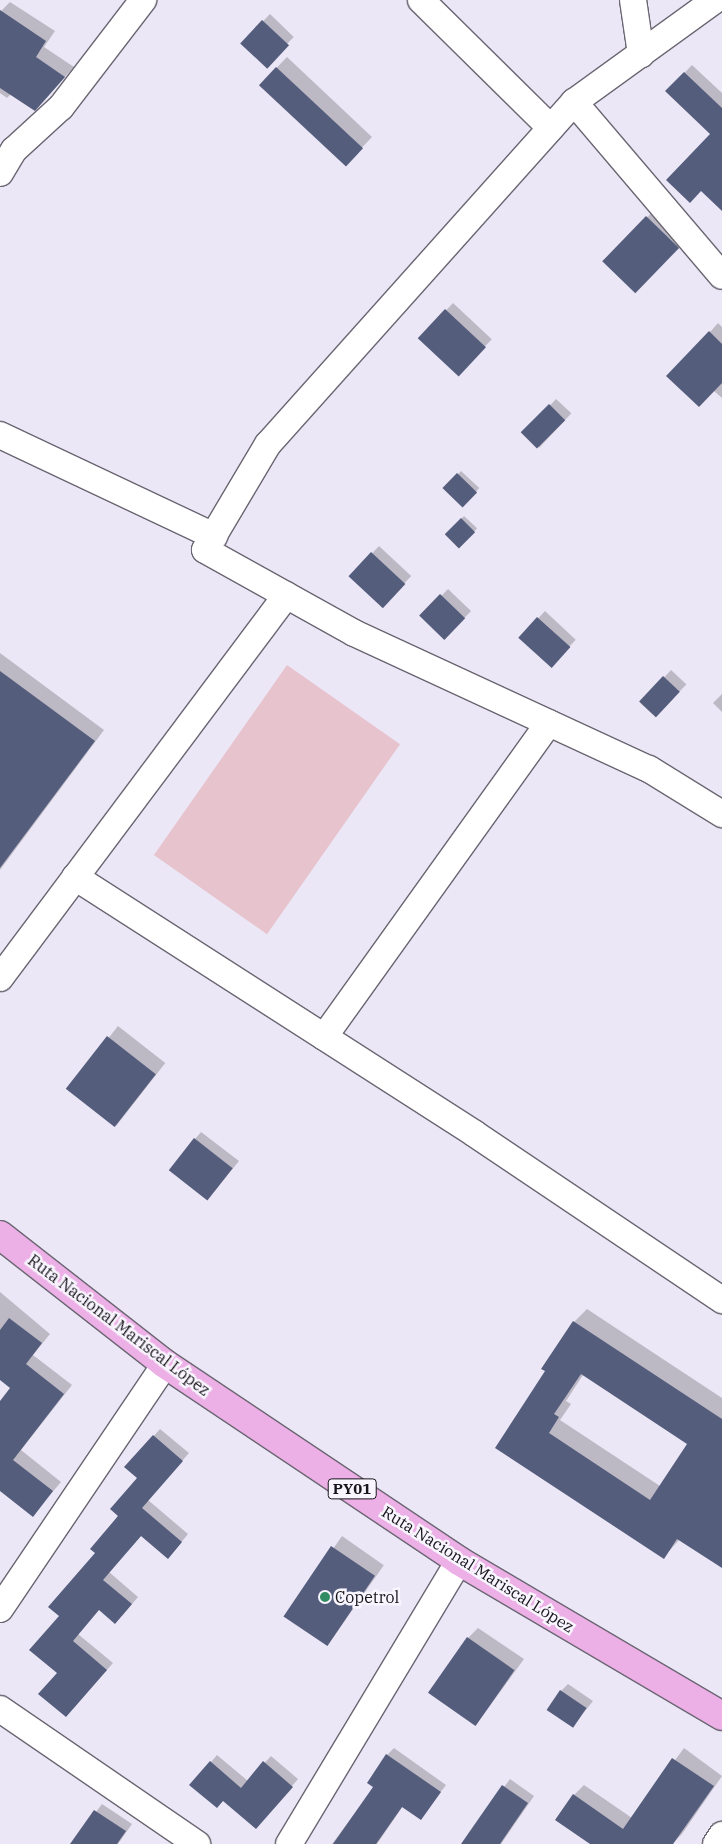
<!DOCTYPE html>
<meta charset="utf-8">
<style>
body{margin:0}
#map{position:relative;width:722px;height:1844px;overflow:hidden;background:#ece7f6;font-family:"IBM Plex Serif",serif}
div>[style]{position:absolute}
.green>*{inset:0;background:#e7c3ce;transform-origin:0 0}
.shadow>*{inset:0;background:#0003;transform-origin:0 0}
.building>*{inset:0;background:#555d7d;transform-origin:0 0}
.roads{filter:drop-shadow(1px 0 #6a6672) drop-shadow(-1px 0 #6a6672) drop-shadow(0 1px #6a6672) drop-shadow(0 -1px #6a6672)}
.street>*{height:26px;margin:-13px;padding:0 13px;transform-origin:13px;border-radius:13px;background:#fff}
.highway>*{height:28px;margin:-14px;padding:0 14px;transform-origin:14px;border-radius:14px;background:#ecafe6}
.dots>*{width:14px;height:14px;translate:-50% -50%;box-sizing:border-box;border:2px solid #f8f5fe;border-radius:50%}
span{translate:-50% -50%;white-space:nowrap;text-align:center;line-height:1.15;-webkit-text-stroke:5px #f8f5fe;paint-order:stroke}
.shield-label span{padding:1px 4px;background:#f8f5fe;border:1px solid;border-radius:4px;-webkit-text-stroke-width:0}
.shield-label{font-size:15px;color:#17151a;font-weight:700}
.street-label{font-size:16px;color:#17151a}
.poi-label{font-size:16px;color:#17151a}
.left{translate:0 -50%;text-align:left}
</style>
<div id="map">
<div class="green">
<i style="left:287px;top:665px;width:138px;height:232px;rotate:35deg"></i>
</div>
<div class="shadow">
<i style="clip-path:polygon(10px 2px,55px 31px,44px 47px,74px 67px,44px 100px,11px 94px,7px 98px,0 93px,0 12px)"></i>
<i style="left:270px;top:14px;width:33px;height:40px;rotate:44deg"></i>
<i style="clip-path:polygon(287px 57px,372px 137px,356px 154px,260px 85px)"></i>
<i style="clip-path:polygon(692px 65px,722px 93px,722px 210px,712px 134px,667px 91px)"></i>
<i style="clip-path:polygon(657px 207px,688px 237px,646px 281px,605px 262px)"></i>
<i style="left:453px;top:303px;width:53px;height:49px;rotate:43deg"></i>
<i style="clip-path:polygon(718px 323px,722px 327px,722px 398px,714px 391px,710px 332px)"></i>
<i style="left:556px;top:399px;width:21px;height:47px;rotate:43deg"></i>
<i style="left:461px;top:471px;width:25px;height:23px;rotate:43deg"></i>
<i style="left:464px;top:516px;width:18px;height:26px;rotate:43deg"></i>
<i style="left:379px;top:546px;width:44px;height:42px;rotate:43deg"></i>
<i style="clip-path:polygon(448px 589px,471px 611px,452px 631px,422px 616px)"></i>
<i style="left:545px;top:611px;width:42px;height:36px;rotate:43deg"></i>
<i style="clip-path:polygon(0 653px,104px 730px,0 870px)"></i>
<i style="left:671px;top:670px;width:21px;height:45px;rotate:43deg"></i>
<i style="clip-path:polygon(722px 694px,722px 712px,713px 703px)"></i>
<i style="left:118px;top:1026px;width:60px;height:80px;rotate:38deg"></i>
<i style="clip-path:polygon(201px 1132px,239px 1161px,214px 1192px,195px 1139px)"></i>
<i style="clip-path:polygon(0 1292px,50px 1334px,33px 1355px,72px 1385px,21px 1450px,61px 1482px,33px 1515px,0 1490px,0 1403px,12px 1387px,0 1378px)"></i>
<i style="clip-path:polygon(evenodd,587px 1309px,722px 1398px,722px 1567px,680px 1539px,663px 1558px,496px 1447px,547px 1371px,574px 1322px,587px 1309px,583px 1375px,689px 1444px,660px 1486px,560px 1420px,571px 1404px,566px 1401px,583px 1375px)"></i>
<i style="clip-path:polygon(160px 1429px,189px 1453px,148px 1500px,188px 1534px,175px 1550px,142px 1535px,109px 1572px,138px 1597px,122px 1616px,99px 1609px,78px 1634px,113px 1663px,73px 1709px,58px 1673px,61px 1616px,139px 1478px,126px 1467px)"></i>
<i style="left:342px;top:1536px;width:51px;height:98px;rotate:35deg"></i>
<i style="clip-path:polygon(478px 1628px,524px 1659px,476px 1725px,468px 1638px)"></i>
<i style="clip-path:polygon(568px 1684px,593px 1701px,573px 1726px,561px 1691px)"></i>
<i style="clip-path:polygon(394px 1748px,446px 1785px,421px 1818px,403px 1806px,377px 1844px,332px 1844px,375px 1786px,387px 1755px)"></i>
<i style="clip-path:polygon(684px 1748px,722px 1776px,682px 1834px,672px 1844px,592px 1844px,574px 1795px,584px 1785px,632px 1818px)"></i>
<i style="clip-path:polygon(217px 1755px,248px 1781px,271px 1756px,298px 1779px,263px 1820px,211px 1762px)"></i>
<i style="clip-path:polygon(510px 1779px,534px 1796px,501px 1844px,462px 1844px)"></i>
<i style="clip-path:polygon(102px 1804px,132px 1824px,118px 1844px,72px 1844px)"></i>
</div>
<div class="building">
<i style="clip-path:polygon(0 10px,46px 41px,36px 57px,65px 77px,35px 111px,0 88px)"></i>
<i style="left:262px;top:20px;width:37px;height:32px;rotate:43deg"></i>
<i style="left:276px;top:67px;width:119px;height:25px;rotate:43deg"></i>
<i style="clip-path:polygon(684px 72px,722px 108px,722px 211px,701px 191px,690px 203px,666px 180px,710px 134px,665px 91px)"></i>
<i style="left:646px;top:216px;width:46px;height:63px;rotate:44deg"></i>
<i style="left:445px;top:309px;width:56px;height:40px;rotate:43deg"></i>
<i style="clip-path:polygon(709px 331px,722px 344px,722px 383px,699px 407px,666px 376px)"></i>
<i style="left:549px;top:404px;width:23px;height:40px;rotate:45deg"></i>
<i style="left:457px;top:473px;width:28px;height:21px;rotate:44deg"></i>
<i style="left:461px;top:518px;width:20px;height:23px;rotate:45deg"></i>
<i style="left:371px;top:552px;width:47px;height:33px;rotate:43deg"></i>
<i style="left:440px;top:594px;width:35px;height:30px;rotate:44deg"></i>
<i style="left:537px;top:617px;width:45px;height:28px;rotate:42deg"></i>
<i style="clip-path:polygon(0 671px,95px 741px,0 868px)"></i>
<i style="left:663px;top:676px;width:23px;height:35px;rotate:43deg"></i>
<i style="left:107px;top:1036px;width:62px;height:67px;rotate:38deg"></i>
<i style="left:194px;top:1138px;width:49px;height:41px;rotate:38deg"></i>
<i style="clip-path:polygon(9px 1318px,42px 1343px,26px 1364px,64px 1394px,13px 1460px,53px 1491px,33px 1517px,0 1491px,0 1401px,10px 1388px,0 1380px,0 1330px)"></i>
<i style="clip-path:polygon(evenodd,573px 1321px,722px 1419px,722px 1568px,677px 1539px,664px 1559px,495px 1448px,545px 1371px,541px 1369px,573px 1321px,581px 1374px,687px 1444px,650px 1500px,549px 1433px,559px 1417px,554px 1414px,581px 1374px)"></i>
<i style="clip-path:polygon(153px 1435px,183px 1461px,142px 1508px,182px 1542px,168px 1559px,141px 1536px,103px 1580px,132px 1604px,115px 1624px,99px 1610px,73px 1641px,107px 1670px,66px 1717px,38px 1694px,57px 1673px,29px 1650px,59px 1616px,48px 1607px,95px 1553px,90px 1549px,118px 1516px,110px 1509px,137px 1478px,124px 1467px)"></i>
<i style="left:331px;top:1546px;width:53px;height:85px;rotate:34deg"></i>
<i style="left:467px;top:1637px;width:58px;height:68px;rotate:35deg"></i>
<i style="left:560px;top:1690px;width:32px;height:24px;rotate:34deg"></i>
<i style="clip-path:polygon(386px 1754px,441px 1792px,421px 1820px,402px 1807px,376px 1844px,333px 1844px,373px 1787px,367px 1783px)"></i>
<i style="clip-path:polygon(672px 1758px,714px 1786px,673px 1844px,590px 1844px,555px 1820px,573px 1794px,623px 1829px)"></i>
<i style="clip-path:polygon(210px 1761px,241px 1788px,263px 1761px,293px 1787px,256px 1829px,223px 1801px,217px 1808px,189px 1785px)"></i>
<i style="clip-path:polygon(502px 1785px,528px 1803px,500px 1844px,461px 1844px)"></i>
<i style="clip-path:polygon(94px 1810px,126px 1831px,117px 1844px,70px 1844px)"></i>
</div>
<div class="roads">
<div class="street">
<i style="left:421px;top:0;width:182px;rotate:44.6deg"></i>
<i style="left:633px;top:0;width:55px;rotate:81.6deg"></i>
<i style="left:715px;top:0;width:174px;rotate:144.1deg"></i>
<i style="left:574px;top:102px;width:459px;rotate:131.8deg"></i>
<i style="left:268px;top:444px;width:123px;rotate:120.7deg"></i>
<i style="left:205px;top:550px;width:171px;rotate:29.1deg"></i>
<i style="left:354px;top:633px;width:325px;rotate:24.8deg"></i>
<i style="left:649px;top:769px;width:86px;rotate:31.7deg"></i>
<i style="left:574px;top:102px;width:228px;rotate:49.6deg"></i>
<i style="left:0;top:173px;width:27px;rotate:-59deg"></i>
<i style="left:14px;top:150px;width:64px;rotate:-42.5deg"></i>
<i style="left:61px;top:107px;width:135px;rotate:-52.5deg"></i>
<i style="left:0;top:435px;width:237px;rotate:25.3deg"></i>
<i style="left:75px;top:877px;width:475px;rotate:32.7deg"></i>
<i style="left:475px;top:1134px;width:298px;rotate:33.9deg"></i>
<i style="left:0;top:978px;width:478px;rotate:-53.2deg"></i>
<i style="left:324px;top:1037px;width:386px;rotate:-54.4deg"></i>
<i style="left:0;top:1609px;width:295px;rotate:-56deg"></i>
<i style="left:0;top:1709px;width:239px;rotate:34.4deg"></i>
<i style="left:289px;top:1844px;width:330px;rotate:-59deg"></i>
<i style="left:716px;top:1844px;width:11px;rotate:-56deg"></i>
</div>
<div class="highway">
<i style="left:0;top:1235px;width:209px;rotate:38deg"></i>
<i style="left:165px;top:1364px;width:354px;rotate:33.8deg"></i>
<i style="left:459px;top:1561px;width:305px;rotate:30.5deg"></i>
</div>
</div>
<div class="dots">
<i style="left:325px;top:1597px;background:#318c63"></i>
</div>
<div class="shield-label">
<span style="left:352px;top:1489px">PY01</span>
</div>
<div class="street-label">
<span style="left:119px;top:1325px;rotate:37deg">Ruta Nacional Mariscal López</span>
<span style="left:478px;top:1569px;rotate:32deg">Ruta Nacional Mariscal López</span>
</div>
<div class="poi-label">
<span class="left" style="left:335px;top:1597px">Copetrol</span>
</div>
</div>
